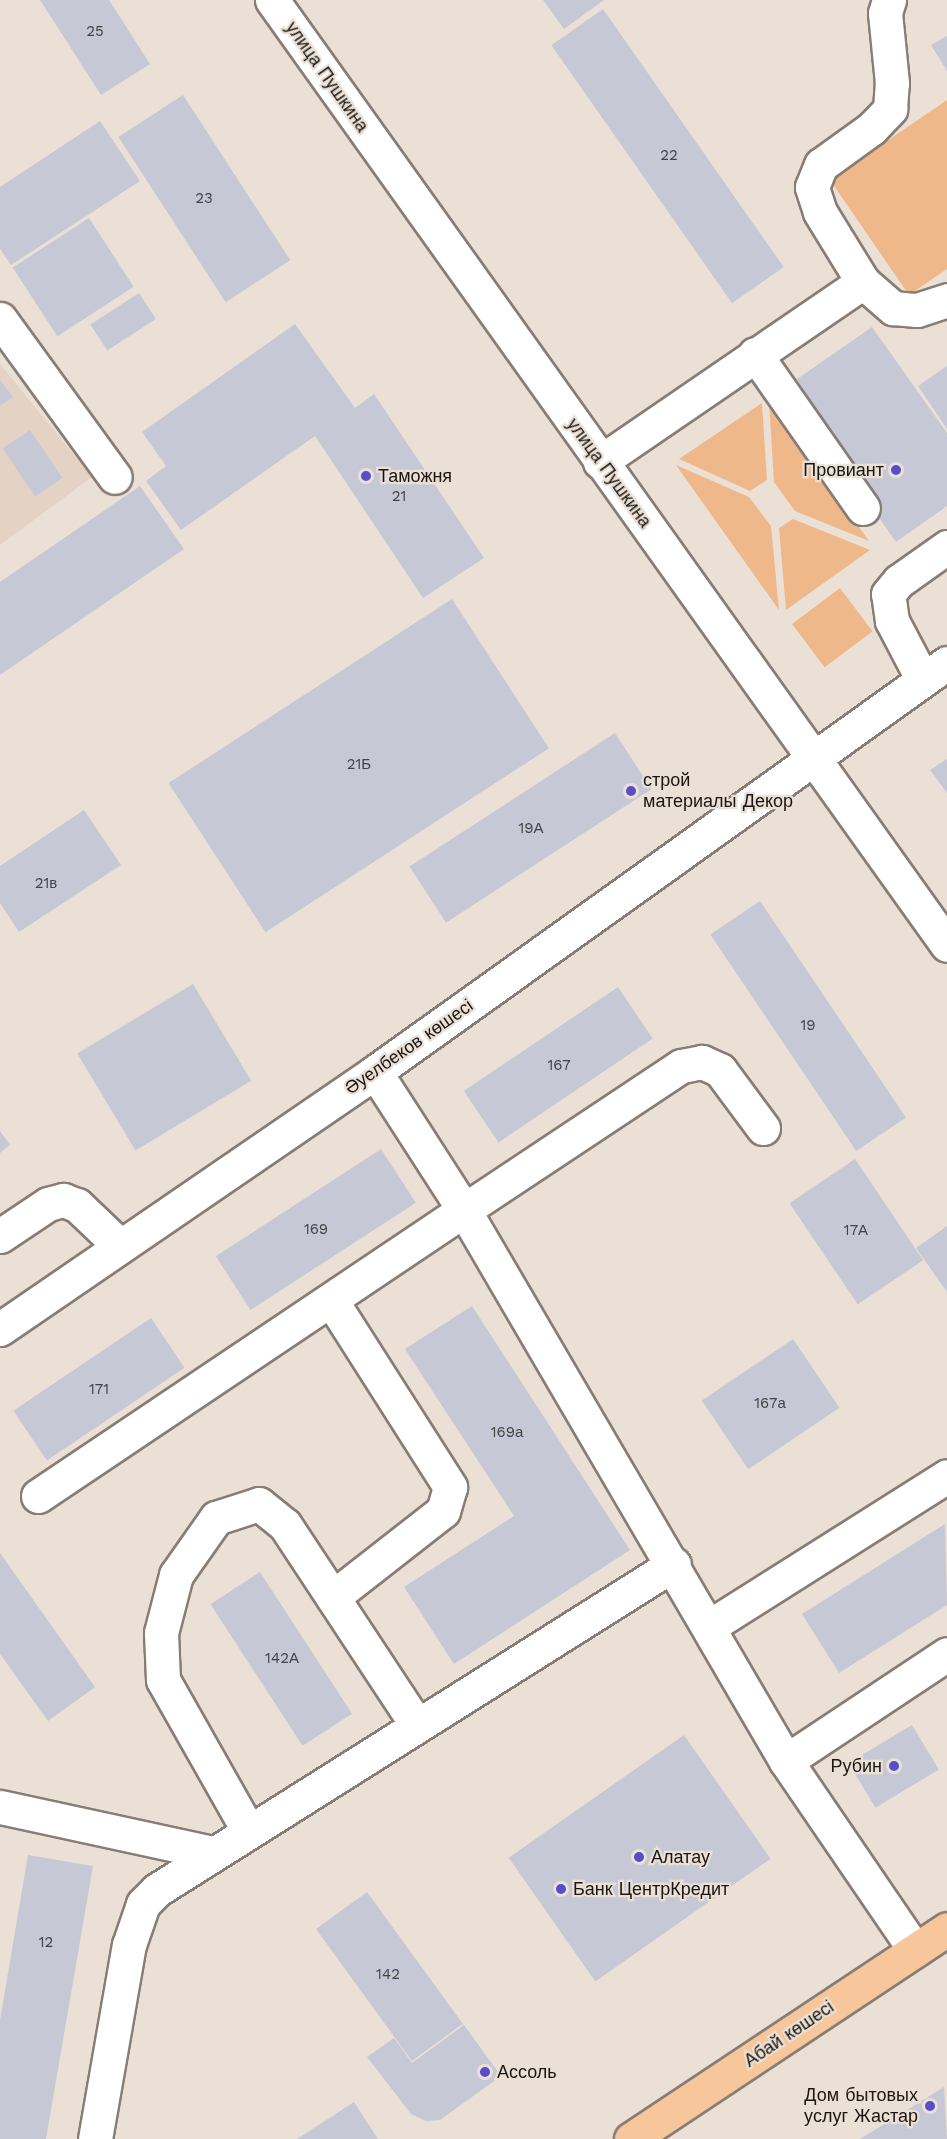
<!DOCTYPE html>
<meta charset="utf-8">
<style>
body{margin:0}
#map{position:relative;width:947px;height:2139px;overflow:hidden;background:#ebe0d6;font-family:"Work Sans",sans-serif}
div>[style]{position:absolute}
.built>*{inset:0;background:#e4d2c4}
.green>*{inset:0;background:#efb88a;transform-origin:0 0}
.building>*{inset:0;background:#c6c8d5;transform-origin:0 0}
.roads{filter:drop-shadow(2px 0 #887d74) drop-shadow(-2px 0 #887d74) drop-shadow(0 2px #887d74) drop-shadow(0 -2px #887d74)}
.minor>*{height:33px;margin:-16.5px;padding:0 16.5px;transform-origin:16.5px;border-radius:16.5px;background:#fff}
.major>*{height:33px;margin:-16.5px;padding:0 16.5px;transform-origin:16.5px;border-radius:16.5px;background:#f7c69a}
.dots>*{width:16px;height:16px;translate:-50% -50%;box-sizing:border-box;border:3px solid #ebe0d6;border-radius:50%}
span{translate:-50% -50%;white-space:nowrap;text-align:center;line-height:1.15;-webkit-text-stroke:4.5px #ebe0d6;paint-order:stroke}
.number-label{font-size:15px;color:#454244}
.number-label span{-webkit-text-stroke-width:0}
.street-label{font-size:18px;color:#1a1613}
.poi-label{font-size:18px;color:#1a1613}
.right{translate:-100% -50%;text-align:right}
.left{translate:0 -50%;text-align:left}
</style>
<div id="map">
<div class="built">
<i style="clip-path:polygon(0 364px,92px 477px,0 545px)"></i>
</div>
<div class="green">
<i style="clip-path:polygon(947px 100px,947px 269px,909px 295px,830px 180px)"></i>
<i style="clip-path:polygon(769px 402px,869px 541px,795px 511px,774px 482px)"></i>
<i style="clip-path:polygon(762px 403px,767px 480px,750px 491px,679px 459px)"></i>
<i style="clip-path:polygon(676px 465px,749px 497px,771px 526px,779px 610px)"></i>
<i style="clip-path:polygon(793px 519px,870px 550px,786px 610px,779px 528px)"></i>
<i style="left:840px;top:588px;width:54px;height:60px;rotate:53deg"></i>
</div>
<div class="building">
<i style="clip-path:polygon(40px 0,109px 0,150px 64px,101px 95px)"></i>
<i style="clip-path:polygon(543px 0,604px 0,564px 29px)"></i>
<i style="left:603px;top:9px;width:315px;height:63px;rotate:55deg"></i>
<i style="clip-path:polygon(947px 36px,947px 71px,931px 45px)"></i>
<i style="left:183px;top:95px;width:197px;height:77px;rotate:57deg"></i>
<i style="clip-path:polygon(100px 121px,140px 181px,11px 265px,0 249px,0 187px)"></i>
<i style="left:89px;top:218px;width:82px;height:91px;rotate:57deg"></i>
<i style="left:139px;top:293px;width:31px;height:58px;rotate:57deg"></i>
<i style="clip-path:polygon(295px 324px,355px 408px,374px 394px,484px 558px,423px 598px,315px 436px,181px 530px,146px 481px,166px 466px,142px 432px)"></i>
<i style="clip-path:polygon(872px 327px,947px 433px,947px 506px,896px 542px,787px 386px)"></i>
<i style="clip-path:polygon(947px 366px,947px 429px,918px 386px)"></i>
<i style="clip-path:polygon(0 380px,13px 397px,0 406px)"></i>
<i style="left:30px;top:430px;width:58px;height:33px;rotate:56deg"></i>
<i style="clip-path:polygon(140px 486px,184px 549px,0 675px,0 582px)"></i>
<i style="left:452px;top:599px;width:178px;height:338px;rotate:57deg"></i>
<i style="left:615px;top:733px;width:67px;height:245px;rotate:57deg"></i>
<i style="clip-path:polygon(947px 759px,947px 793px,930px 770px)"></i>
<i style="clip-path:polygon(84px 810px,121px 865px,19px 932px,0 903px,0 866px)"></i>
<i style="left:760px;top:901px;width:261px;height:60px;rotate:56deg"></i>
<i style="left:193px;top:984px;width:113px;height:135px;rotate:59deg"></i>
<i style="left:618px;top:987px;width:62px;height:186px;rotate:56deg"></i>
<i style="clip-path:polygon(0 1131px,10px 1145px,0 1153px)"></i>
<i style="left:381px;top:1149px;width:64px;height:197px;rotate:57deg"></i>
<i style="left:855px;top:1159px;width:122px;height:79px;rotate:56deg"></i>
<i style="clip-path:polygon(947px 1226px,947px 1292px,916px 1248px)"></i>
<i style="clip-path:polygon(472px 1306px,630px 1550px,454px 1664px,404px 1587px,514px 1516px,405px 1349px)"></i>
<i style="left:151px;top:1318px;width:60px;height:166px;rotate:56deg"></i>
<i style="left:793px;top:1339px;width:83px;height:110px;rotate:56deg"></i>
<i style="clip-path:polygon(945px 1524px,947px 1605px,839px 1673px,802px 1614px)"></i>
<i style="clip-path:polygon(0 1553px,95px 1687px,48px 1721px,0 1654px)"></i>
<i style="left:260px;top:1572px;width:169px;height:59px;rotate:57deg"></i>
<i style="left:912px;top:1725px;width:52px;height:74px;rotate:59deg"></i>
<i style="left:684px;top:1735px;width:151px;height:214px;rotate:55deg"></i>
<i style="clip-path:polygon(28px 1855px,93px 1866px,46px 2139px,0 2139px,0 2020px)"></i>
<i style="left:367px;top:1892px;width:163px;height:63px;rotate:54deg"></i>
<i style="clip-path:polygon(464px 2025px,501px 2076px,440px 2120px,426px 2121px,411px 2114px,367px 2057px,394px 2038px,412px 2063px)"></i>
<i style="clip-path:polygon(944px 2087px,947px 2139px,860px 2139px)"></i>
<i style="clip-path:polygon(354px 2102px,378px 2139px,297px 2139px)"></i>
</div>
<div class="roads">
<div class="minor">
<i style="left:272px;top:0;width:1161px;rotate:54.46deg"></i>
<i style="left:863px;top:282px;width:40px;rotate:41deg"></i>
<i style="left:893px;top:308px;width:24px;rotate:5deg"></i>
<i style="left:917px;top:310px;width:32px;rotate:-18deg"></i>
<i style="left:0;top:319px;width:195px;rotate:54deg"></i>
<i style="left:755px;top:354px;width:188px;rotate:55deg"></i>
<i style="left:600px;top:462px;width:319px;rotate:-34.4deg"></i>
<i style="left:863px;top:282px;width:82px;rotate:-121.6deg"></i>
<i style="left:820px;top:212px;width:26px;rotate:-108deg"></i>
<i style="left:812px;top:187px;width:24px;rotate:-68deg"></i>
<i style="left:821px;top:165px;width:62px;rotate:-35.8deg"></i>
<i style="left:871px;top:129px;width:28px;rotate:-46deg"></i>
<i style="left:890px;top:109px;width:26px;rotate:-86deg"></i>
<i style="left:892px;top:83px;width:70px;rotate:-95.7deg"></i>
<i style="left:885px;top:13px;width:14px;rotate:-73deg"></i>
<i style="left:923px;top:680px;width:67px;rotate:-117.7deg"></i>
<i style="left:892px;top:621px;width:27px;rotate:-98deg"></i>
<i style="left:888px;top:594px;width:17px;rotate:-50deg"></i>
<i style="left:899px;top:581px;width:59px;rotate:-35.3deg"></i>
<i style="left:763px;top:1128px;width:72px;rotate:-126.6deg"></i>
<i style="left:720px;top:1070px;width:20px;rotate:-156deg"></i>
<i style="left:702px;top:1062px;width:21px;rotate:169deg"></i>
<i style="left:681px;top:1066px;width:260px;rotate:146.4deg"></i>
<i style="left:464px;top:1210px;width:638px;rotate:59.7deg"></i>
<i style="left:786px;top:1761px;width:229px;rotate:55.7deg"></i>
<i style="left:0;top:1236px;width:58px;rotate:-33.7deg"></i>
<i style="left:48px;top:1204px;width:16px;rotate:-15deg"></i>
<i style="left:63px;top:1200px;width:15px;rotate:20deg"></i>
<i style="left:77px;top:1205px;width:59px;rotate:43.6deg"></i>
<i style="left:331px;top:1300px;width:222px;rotate:57.5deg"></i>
<i style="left:450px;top:1487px;width:25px;rotate:106deg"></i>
<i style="left:443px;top:1511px;width:140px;rotate:142deg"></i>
<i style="left:0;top:1329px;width:455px;rotate:-34.4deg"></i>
<i style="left:375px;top:1072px;width:703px;rotate:-35.57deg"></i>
<i style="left:38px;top:1496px;width:513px;rotate:-33.88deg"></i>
<i style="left:464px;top:1210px;width:164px;rotate:-122.8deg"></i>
<i style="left:710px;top:1626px;width:280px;rotate:-32.3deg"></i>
<i style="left:786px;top:1761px;width:193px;rotate:-33.6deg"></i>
<i style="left:0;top:1807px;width:217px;rotate:12.2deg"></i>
<i style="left:248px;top:1830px;width:172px;rotate:-119.5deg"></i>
<i style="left:163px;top:1680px;width:47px;rotate:-92.4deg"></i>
<i style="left:161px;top:1633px;width:60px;rotate:-75.5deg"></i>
<i style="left:176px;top:1575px;width:70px;rotate:-54.9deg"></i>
<i style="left:216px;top:1518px;width:45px;rotate:-18deg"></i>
<i style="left:259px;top:1504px;width:33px;rotate:39deg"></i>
<i style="left:285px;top:1525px;width:240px;rotate:56.6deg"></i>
<i style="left:95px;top:2139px;width:197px;rotate:-80.1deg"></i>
<i style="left:129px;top:1945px;width:43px;rotate:-71.1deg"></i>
<i style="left:143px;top:1904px;width:20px;rotate:-45deg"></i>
<i style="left:157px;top:1890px;width:611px;rotate:-32.23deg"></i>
</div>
<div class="major">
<i style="left:631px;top:2139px;width:379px;rotate:-33.6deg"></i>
</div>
</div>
<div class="dots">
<i style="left:896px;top:470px;background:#574fc7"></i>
<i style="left:366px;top:476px;background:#574fc7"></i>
<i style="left:631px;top:791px;background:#574fc7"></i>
<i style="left:894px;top:1766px;background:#574fc7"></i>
<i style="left:639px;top:1857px;background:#574fc7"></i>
<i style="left:561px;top:1889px;background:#574fc7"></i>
<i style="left:485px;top:2072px;background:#574fc7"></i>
<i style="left:930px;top:2106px;background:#574fc7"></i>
</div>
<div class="number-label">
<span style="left:95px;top:32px">25</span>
<span style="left:669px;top:156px">22</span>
<span style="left:204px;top:199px">23</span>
<span style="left:399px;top:497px">21</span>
<span style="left:359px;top:765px">21Б</span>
<span style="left:531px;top:829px">19А</span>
<span style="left:46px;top:884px">21в</span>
<span style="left:808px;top:1026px">19</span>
<span style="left:559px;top:1066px">167</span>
<span style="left:316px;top:1230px">169</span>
<span style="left:856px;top:1231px">17А</span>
<span style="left:99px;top:1390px">171</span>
<span style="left:770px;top:1404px">167а</span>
<span style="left:507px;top:1433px">169а</span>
<span style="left:282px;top:1659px">142А</span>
<span style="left:46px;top:1943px">12</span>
<span style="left:388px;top:1975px">142</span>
</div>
<div class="street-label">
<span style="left:327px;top:77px;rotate:55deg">улица Пушкина</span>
<span style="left:609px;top:473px;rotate:54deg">улица Пушкина</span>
<span style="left:409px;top:1047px;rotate:-35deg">Әуелбеков көшесі</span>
<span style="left:789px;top:2034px;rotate:-34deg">Абай көшесі</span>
</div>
<div class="poi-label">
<span class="right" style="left:884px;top:470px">Провиант</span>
<span class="left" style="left:378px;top:476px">Таможня</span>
<span class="left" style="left:643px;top:791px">строй<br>материалы Декор</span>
<span class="right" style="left:882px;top:1766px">Рубин</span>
<span class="left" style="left:651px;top:1857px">Алатау</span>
<span class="left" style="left:573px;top:1889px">Банк ЦентрКредит</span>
<span class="left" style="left:497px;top:2072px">Ассоль</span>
<span class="right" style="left:918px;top:2106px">Дом бытовых<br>услуг Жастар</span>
</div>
</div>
